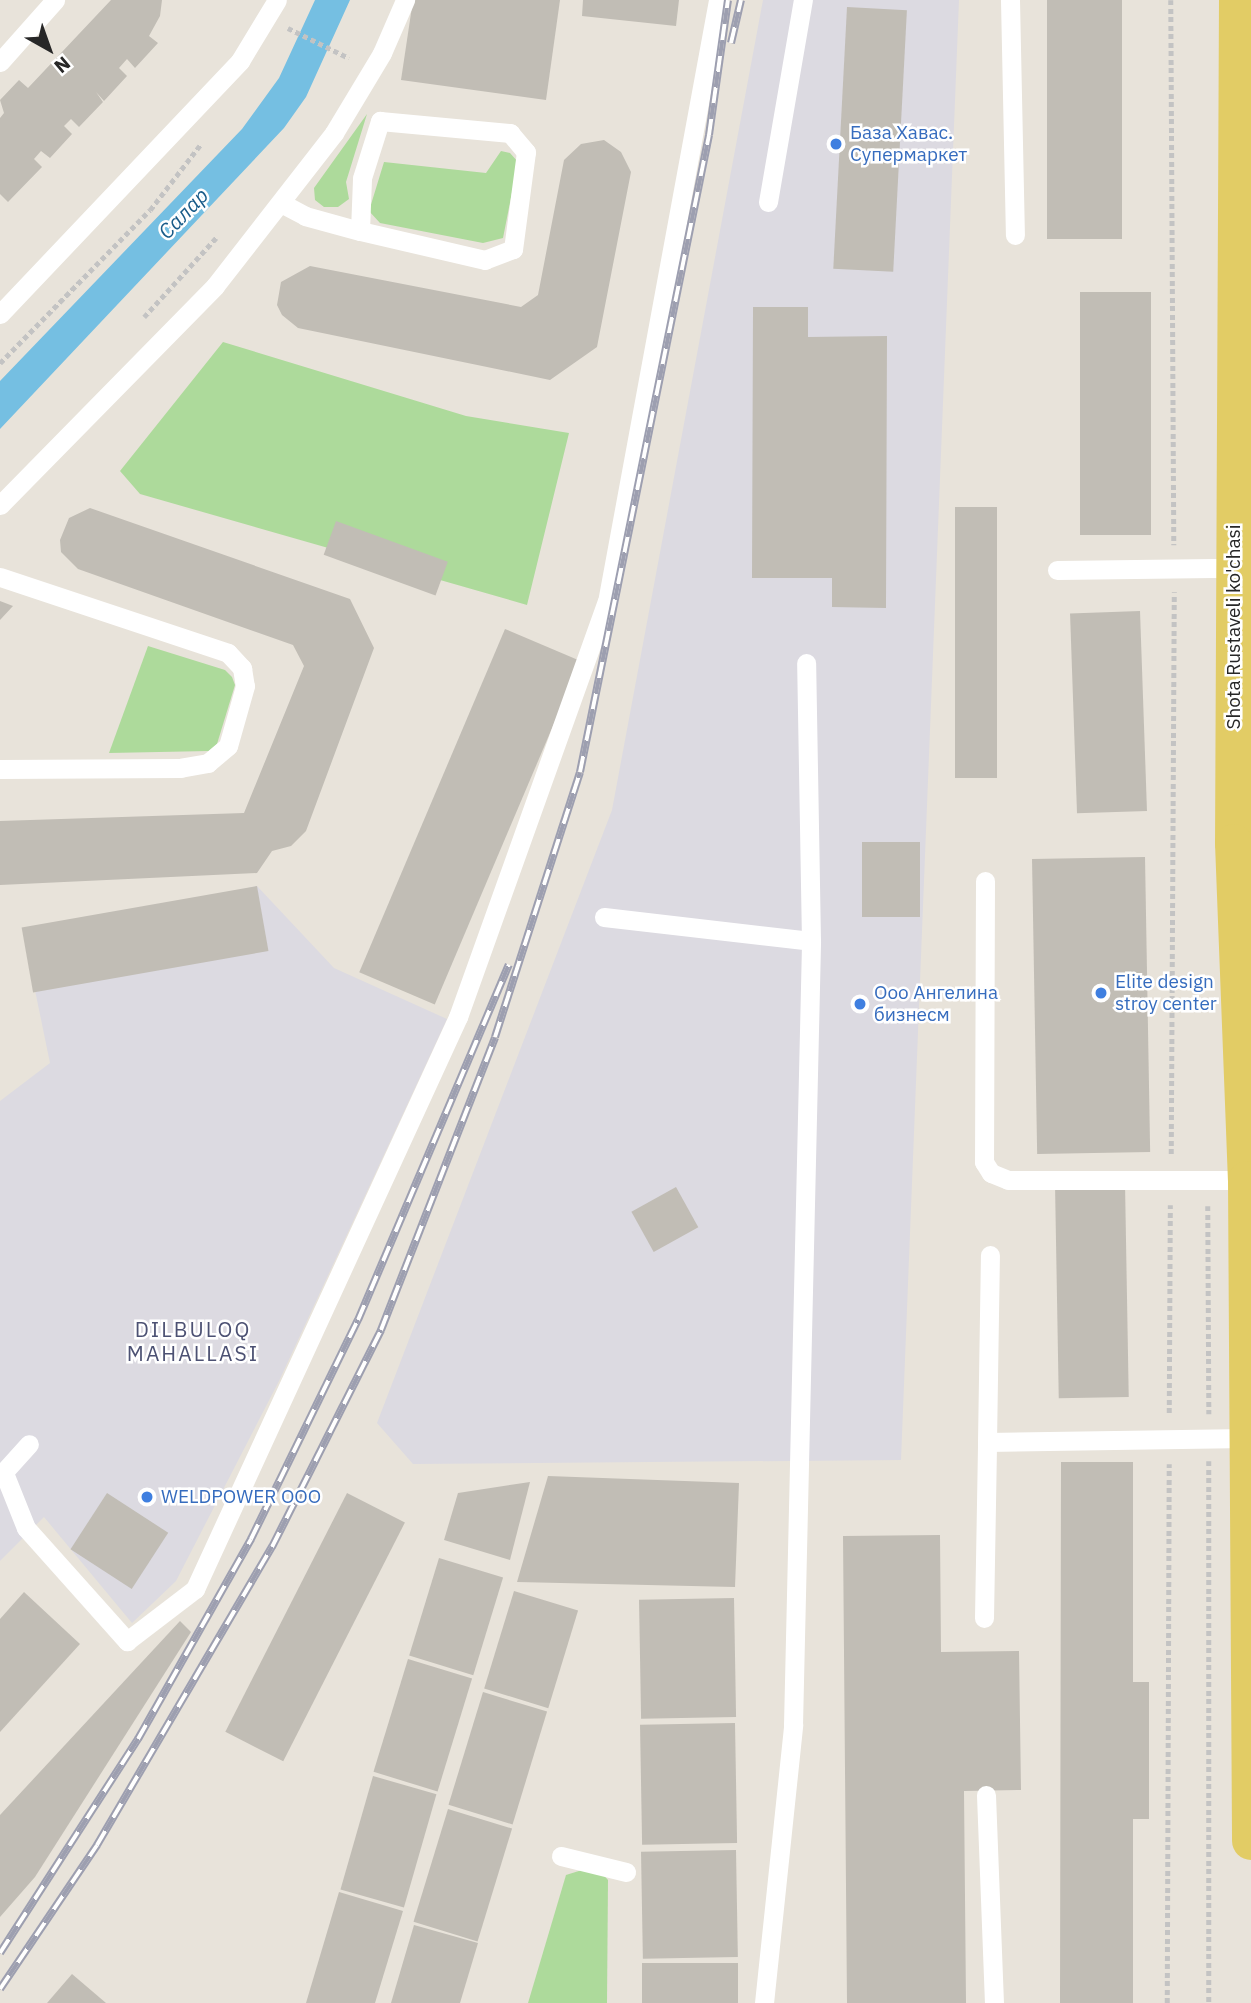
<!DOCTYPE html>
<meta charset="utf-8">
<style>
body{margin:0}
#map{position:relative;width:1251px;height:2003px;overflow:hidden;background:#e8e3da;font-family:"IBM Plex Sans",sans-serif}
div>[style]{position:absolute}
.industrial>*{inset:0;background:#dcdae1}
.green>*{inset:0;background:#adda9b}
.water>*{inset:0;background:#75bfe2}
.building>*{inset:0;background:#c1bdb5;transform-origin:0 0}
.path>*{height:4.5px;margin-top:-2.25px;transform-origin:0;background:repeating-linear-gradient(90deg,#c3c3c3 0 5px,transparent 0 8.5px)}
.lane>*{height:19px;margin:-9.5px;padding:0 9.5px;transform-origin:9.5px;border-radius:9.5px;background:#fff}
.primary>*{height:38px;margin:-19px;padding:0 19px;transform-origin:19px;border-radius:19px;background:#e2cc65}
.rail>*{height:8px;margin-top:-4px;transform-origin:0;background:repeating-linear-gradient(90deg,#fff 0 16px,#9d9fb0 0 32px);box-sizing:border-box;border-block:2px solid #9d9fb0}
.dots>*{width:19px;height:19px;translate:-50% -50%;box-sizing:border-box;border:4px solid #fff;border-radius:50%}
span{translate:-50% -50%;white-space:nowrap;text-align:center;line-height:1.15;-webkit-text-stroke:5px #fff;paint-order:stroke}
.shop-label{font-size:19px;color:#366cbe}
.left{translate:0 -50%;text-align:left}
.street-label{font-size:19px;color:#272727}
.water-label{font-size:21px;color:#195c89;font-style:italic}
.neighbourhood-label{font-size:21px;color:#4c5173;letter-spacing:2px}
.north{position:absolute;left:14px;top:14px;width:70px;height:70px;-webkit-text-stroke:5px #fff;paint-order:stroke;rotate:140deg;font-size:19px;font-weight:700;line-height:28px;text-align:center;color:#272727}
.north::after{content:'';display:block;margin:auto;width:24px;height:32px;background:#272727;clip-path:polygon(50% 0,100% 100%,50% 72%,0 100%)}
</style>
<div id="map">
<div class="industrial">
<i style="clip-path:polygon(763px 0,959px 0,901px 1460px,413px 1464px,377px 1423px,612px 810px)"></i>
<i style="clip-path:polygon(257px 886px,334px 968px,447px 1019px,279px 1381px,176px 1581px,132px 1623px,44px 1517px,0 1561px,0 1101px,50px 1063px,24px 937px)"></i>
</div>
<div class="green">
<i style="clip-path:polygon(367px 114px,346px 182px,349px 199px,338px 207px,324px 207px,315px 200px,314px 188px)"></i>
<i style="clip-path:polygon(501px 151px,510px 153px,518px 162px,503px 238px,483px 243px,380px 223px,369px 211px,384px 162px,486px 173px)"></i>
<i style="clip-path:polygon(223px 342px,466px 416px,569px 433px,527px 605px,140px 494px,120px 471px)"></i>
<i style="clip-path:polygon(148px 646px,225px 670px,232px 677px,235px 685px,217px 744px,209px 751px,109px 753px)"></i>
<i style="clip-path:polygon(582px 1870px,601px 1872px,608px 1880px,607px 2003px,528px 2003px,566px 1875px)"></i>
</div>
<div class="water">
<i style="clip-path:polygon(315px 0,350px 0,306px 97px,284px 128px,0 429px,0 381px,242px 129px,279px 78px)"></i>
</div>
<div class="building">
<i style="clip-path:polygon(111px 0,162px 0,160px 16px,149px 36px,158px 43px,135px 68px,127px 59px,119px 68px,127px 76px,104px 101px,96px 92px,103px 102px,79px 127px,71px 119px,64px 126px,72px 134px,50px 158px,41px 151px,34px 159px,42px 167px,8px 202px,0 194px,0 118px,4px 113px,0 100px,19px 80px,28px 88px)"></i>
<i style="clip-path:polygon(413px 0,560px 0,546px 100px,401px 80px)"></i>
<i style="clip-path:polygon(583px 0,679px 0,676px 26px,582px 16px)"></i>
<i style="left:1047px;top:0;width:75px;height:239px"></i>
<i style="left:847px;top:7px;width:60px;height:262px;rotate:3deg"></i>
<i style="clip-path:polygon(604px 140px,621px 152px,631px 172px,597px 347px,550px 380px,298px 328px,282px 315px,277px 305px,281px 282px,310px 266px,521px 307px,538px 295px,564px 160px,581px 144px)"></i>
<i style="left:1080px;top:292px;width:71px;height:243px"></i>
<i style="clip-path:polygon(753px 307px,808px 307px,808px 337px,887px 336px,886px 608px,832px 607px,832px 578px,752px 578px)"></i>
<i style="left:955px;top:507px;width:42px;height:271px"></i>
<i style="clip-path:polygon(90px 508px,350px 599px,374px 648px,306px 831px,291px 846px,272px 851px,257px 873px,0 885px,0 821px,244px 813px,304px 666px,293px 645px,78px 569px,61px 552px,60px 540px,69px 518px)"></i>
<i style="left:336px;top:521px;width:119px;height:36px;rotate:20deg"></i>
<i style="clip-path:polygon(0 601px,13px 606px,0 620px)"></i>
<i style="left:1140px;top:611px;width:200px;height:70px;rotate:88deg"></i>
<i style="left:505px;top:629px;width:82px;height:373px;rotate:23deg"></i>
<i style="left:862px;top:842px;width:58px;height:75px"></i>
<i style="left:1145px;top:857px;width:295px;height:113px;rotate:89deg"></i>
<i style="left:257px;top:886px;width:66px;height:239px;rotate:80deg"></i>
<i style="left:1125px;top:1183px;width:214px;height:70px;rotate:89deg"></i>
<i style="left:676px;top:1187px;width:46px;height:51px;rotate:61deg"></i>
<i style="clip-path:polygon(1061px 1462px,1133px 1462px,1133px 1682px,1149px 1682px,1149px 1819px,1133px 1819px,1133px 2003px,1060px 2003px)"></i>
<i style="clip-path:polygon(548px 1476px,739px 1483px,735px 1587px,517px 1582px)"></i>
<i style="clip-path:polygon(530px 1482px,510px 1560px,444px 1540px,458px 1493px)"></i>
<i style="left:107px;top:1493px;width:73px;height:67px;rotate:33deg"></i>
<i style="left:347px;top:1493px;width:65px;height:268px;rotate:27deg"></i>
<i style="clip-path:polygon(940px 1535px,941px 1652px,1019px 1651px,1021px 1790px,964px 1791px,966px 2003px,847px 2003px,843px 1536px)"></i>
<i style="left:439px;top:1558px;width:67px;height:102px;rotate:17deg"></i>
<i style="left:514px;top:1591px;width:67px;height:102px;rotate:17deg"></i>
<i style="clip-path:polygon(24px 1592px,80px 1644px,0 1732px,0 1619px)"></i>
<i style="left:734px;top:1598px;width:119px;height:95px;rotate:89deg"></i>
<i style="clip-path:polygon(180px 1621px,191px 1632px,35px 1877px,0 1917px,0 1815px)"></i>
<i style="left:408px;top:1659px;width:67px;height:118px;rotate:17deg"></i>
<i style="left:483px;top:1692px;width:67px;height:118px;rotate:17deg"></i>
<i style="left:735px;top:1723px;width:120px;height:95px;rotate:89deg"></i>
<i style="left:373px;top:1776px;width:66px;height:118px;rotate:16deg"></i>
<i style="left:448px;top:1809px;width:67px;height:118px;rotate:17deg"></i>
<i style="left:736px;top:1850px;width:107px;height:95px;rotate:89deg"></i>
<i style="clip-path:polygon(339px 1892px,403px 1911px,375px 2003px,306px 2003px)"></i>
<i style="clip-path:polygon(414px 1925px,478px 1943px,460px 2003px,391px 2003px)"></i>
<i style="left:738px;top:1963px;width:40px;height:96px;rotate:90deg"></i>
<i style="clip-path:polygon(72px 1974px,106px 2003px,47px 2003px)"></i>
</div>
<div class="path">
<i style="left:1171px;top:0;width:545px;rotate:89.68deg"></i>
<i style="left:288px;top:28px;width:68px;rotate:26.2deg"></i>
<i style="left:144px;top:317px;width:107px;rotate:-47.7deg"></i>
<i style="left:0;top:363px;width:214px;rotate:-45.6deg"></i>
<i style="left:150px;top:210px;width:82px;rotate:-52.4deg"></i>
<i style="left:1171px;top:1154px;width:562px;rotate:-89.69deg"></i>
<i style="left:1208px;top:1206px;width:208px;rotate:89.7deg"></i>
<i style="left:1169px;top:1413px;width:208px;rotate:-89.7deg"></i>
<i style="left:1209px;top:1461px;width:542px;rotate:90deg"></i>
<i style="left:1167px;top:2003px;width:539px;rotate:-89.79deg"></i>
</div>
<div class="lane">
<i style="left:1010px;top:0;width:235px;rotate:88.8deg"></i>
<i style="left:0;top:62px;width:83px;rotate:-48.4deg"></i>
<i style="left:380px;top:121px;width:131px;rotate:5.3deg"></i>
<i style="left:510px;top:133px;width:25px;rotate:50deg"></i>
<i style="left:526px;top:152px;width:98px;rotate:97.6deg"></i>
<i style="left:513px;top:249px;width:30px;rotate:159deg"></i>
<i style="left:485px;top:260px;width:128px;rotate:-166.9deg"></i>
<i style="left:360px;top:231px;width:53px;rotate:-87.8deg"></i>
<i style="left:362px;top:178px;width:60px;rotate:-72.5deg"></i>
<i style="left:768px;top:202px;width:205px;rotate:-80.2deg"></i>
<i style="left:281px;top:203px;width:27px;rotate:28deg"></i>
<i style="left:305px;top:216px;width:57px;rotate:15.3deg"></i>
<i style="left:0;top:314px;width:349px;rotate:-46.5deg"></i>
<i style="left:240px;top:61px;width:71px;rotate:-58.8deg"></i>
<i style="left:0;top:505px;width:307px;rotate:-45.5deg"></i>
<i style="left:215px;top:286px;width:194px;rotate:-52.1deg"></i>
<i style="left:334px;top:133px;width:93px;rotate:-59deg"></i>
<i style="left:382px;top:53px;width:58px;rotate:-66.5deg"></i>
<i style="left:1057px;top:570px;width:176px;rotate:-0.7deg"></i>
<i style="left:0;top:577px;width:240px;rotate:18.4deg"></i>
<i style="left:228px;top:653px;width:21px;rotate:47deg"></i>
<i style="left:242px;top:668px;width:18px;rotate:81deg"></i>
<i style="left:245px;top:686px;width:62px;rotate:105.8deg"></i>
<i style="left:228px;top:746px;width:26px;rotate:140deg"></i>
<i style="left:208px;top:763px;width:27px;rotate:170deg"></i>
<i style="left:181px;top:768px;width:181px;rotate:179.7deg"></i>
<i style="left:985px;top:881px;width:281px;rotate:90.2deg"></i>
<i style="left:984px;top:1162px;width:13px;rotate:58deg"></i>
<i style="left:991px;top:1173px;width:18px;rotate:22deg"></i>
<i style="left:1008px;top:1180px;width:239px"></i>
<i style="left:604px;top:917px;width:208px;rotate:6.6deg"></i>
<i style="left:987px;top:1442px;width:187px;rotate:-89.1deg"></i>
<i style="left:4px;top:1473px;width:59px;rotate:68.2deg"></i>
<i style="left:26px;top:1528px;width:152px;rotate:48.2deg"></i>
<i style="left:127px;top:1641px;width:86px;rotate:-37.4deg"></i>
<i style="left:195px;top:1589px;width:630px;rotate:-65.31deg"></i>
<i style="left:458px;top:1017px;width:441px;rotate:-70.3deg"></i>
<i style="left:607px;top:602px;width:612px;rotate:-79.55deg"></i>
<i style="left:0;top:1476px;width:43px;rotate:-47.8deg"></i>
<i style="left:984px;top:1618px;width:176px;rotate:-89deg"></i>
<i style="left:987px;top:1442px;width:260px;rotate:-0.9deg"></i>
<i style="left:986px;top:1795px;width:208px;rotate:87.8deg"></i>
<i style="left:561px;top:1856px;width:67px;rotate:13.8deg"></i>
<i style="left:764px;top:2003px;width:280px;rotate:-84deg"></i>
<i style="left:793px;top:1725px;width:784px;rotate:-88.68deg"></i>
<i style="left:811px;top:941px;width:278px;rotate:-91deg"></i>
</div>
<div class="primary">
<i style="left:1238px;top:0;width:843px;rotate:90.27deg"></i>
<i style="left:1234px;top:843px;width:337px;rotate:87.8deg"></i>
<i style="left:1247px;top:1180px;width:661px;rotate:89.65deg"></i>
</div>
<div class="rail">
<i style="left:731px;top:43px;width:44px;rotate:-76.9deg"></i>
<i style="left:0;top:1953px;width:255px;rotate:-57.2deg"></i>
<i style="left:138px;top:1739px;width:230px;rotate:-60.5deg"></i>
<i style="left:251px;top:1539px;width:244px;rotate:-64deg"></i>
<i style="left:358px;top:1320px;width:386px;rotate:-67deg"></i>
<i style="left:0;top:1989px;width:174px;rotate:-56deg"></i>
<i style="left:97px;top:1845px;width:346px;rotate:-59.6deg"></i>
<i style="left:272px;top:1547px;width:243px;rotate:-63.3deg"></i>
<i style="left:381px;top:1330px;width:314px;rotate:-68.7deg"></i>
<i style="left:495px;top:1037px;width:278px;rotate:-72.2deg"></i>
<i style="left:580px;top:772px;width:650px;rotate:-78.55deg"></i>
<i style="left:709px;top:135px;width:136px;rotate:-82deg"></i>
</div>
<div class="dots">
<i style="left:836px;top:144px;background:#3f7fe0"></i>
<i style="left:1101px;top:993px;background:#3f7fe0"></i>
<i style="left:860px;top:1004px;background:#3f7fe0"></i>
<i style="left:147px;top:1497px;background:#3f7fe0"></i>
</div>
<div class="shop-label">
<span class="left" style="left:850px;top:144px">База Хавас.<br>Супермаркет</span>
<span class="left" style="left:1115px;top:993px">Elite design<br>stroy center</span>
<span class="left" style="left:874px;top:1004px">Ооо Ангелина<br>бизнесм</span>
<span class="left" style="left:161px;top:1497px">WELDPOWER ООО</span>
</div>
<div class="street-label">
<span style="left:1234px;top:627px;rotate:-90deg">Shota Rustaveli ko'chasi</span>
</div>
<div class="water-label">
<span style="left:183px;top:213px;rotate:-46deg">Салар</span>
</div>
<div class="neighbourhood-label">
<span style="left:193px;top:1341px">DILBULOQ<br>MAHALLASI</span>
</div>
<div class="north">N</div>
</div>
